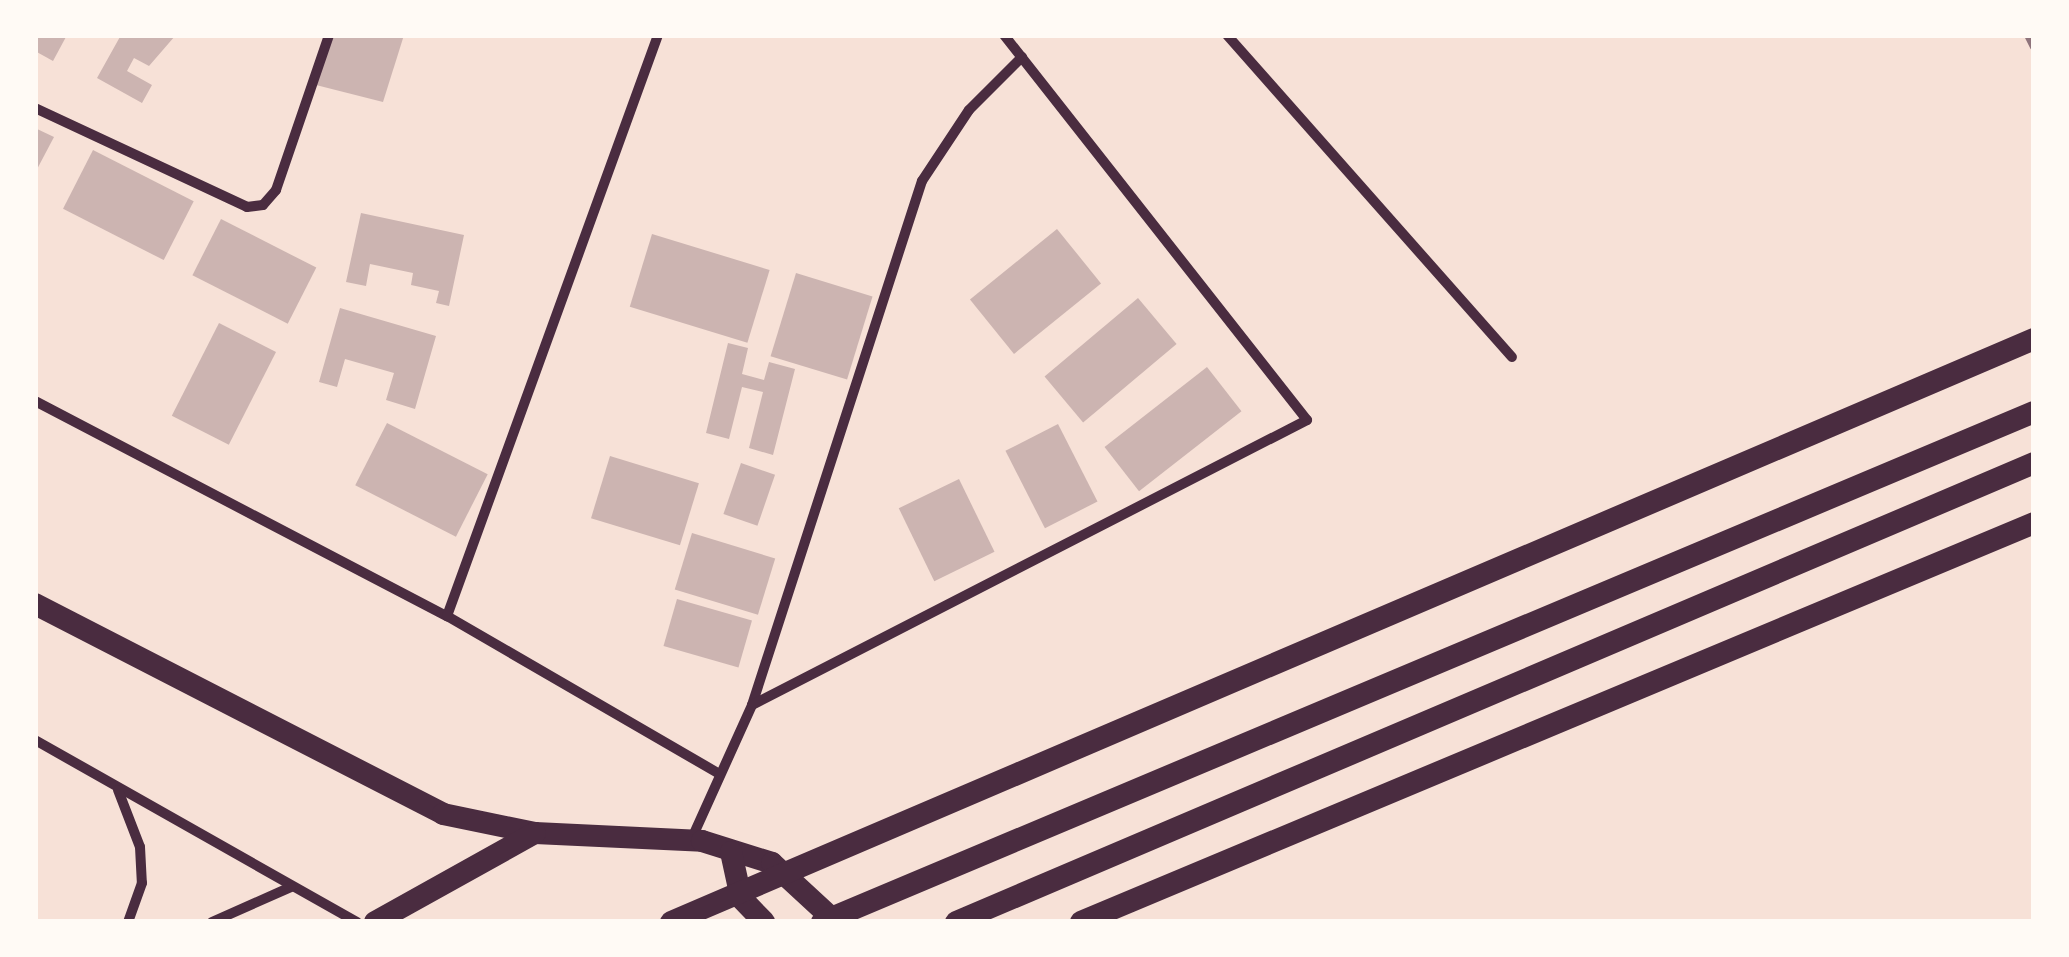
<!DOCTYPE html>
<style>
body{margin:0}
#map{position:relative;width:2069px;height:957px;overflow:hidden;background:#f7e1d7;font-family:"IBM Plex Sans",sans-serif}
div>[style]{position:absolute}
.building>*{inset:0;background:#ccb4b1;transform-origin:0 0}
.minor>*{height:10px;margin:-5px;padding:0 5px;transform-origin:5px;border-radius:5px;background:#4a2c40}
.primary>*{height:22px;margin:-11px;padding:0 11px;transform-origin:11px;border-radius:11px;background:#4a2c40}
.trunk>*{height:22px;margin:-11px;padding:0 11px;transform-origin:11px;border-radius:11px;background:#4a2c40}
.rail>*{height:8px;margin:-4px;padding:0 4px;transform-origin:4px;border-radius:4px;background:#8f747c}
span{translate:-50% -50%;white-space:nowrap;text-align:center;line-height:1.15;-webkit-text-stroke:10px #fffaf5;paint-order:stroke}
.frame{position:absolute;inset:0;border:38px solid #fffaf5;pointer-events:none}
</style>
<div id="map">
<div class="building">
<i style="clip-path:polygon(35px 35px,67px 35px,53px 61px,35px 51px)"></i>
<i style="clip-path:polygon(121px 35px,175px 36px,149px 66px,134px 58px,127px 71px,152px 85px,142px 103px,97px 78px)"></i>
<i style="clip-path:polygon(331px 35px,404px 35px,383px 102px,316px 85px)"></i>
<i style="clip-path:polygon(35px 128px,54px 137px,35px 173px)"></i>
<i style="left:93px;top:150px;width:113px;height:66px;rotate:27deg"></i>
<i style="clip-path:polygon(361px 213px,464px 235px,449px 306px,436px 303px,439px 291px,411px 285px,413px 273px,370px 264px,366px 286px,346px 282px)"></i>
<i style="left:221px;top:219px;width:107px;height:63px;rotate:27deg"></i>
<i style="left:1057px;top:229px;width:70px;height:112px;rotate:51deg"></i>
<i style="left:652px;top:234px;width:123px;height:76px;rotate:17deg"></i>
<i style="left:796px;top:273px;width:80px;height:87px;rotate:17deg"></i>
<i style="left:1138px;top:298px;width:60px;height:122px;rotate:50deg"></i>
<i style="clip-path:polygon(340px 308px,436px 336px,415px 409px,386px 400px,394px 373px,345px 359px,337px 387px,319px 382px)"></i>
<i style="left:219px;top:323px;width:64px;height:104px;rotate:27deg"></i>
<i style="clip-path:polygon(728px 343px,748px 348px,742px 374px,764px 380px,769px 362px,795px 369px,773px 455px,749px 448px,763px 392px,742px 387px,729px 439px,706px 433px)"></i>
<i style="left:1207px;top:367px;width:56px;height:130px;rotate:52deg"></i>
<i style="left:387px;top:423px;width:113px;height:70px;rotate:27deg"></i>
<i style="left:1058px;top:424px;width:87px;height:59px;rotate:63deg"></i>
<i style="left:610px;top:456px;width:93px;height:65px;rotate:17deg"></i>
<i style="left:741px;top:463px;width:36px;height:54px;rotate:19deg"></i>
<i style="left:959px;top:479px;width:81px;height:67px;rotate:64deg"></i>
<i style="left:692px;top:533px;width:87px;height:59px;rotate:17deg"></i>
<i style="left:677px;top:599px;width:78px;height:49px;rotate:16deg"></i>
</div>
<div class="minor">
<i style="left:1227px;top:35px;width:430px;rotate:48.5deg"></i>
<i style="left:35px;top:108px;width:234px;rotate:25deg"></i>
<i style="left:247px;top:207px;width:16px;rotate:-7deg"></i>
<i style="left:263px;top:205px;width:20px;rotate:-49deg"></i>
<i style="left:276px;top:190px;width:164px;rotate:-71.1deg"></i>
<i style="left:35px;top:401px;width:465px;rotate:27.6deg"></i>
<i style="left:447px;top:616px;width:315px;rotate:30.1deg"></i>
<i style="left:447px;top:616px;width:618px;rotate:-70.04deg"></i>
<i style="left:752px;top:705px;width:551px;rotate:-72.03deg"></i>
<i style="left:922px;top:181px;width:85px;rotate:-56.5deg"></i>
<i style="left:969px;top:110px;width:75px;rotate:-45deg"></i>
<i style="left:35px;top:740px;width:370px;rotate:29.5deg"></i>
<i style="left:118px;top:790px;width:61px;rotate:68.9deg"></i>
<i style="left:140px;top:847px;width:36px;rotate:87deg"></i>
<i style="left:142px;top:883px;width:41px;rotate:109.7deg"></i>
<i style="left:692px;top:838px;width:146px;rotate:-65.7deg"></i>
<i style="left:752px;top:705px;width:624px;rotate:-27.18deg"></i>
<i style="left:1307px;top:420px;width:490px;rotate:-128.2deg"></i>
<i style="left:212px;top:922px;width:86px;rotate:-23.9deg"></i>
</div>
<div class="primary">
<i style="left:35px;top:604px;width:459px;rotate:27.2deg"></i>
<i style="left:443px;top:814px;width:94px;rotate:11.7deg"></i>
<i style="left:535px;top:833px;width:167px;rotate:2.7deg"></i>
<i style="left:702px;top:841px;width:73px;rotate:17.4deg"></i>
<i style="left:772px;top:863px;width:87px;rotate:42.7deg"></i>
<i style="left:731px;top:852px;width:47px;rotate:77.7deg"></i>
<i style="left:741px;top:898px;width:33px;rotate:46deg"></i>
</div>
<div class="trunk">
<i style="left:375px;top:922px;width:183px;rotate:-29.1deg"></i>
<i style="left:671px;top:922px;width:1482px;rotate:-23.16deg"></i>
<i style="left:822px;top:922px;width:1315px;rotate:-22.82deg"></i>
<i style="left:956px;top:922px;width:1172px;rotate:-23.06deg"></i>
<i style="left:1081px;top:922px;width:1033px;rotate:-22.72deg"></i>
</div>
<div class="rail">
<i style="left:2028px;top:35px;width:13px;rotate:63deg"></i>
</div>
<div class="frame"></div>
</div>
